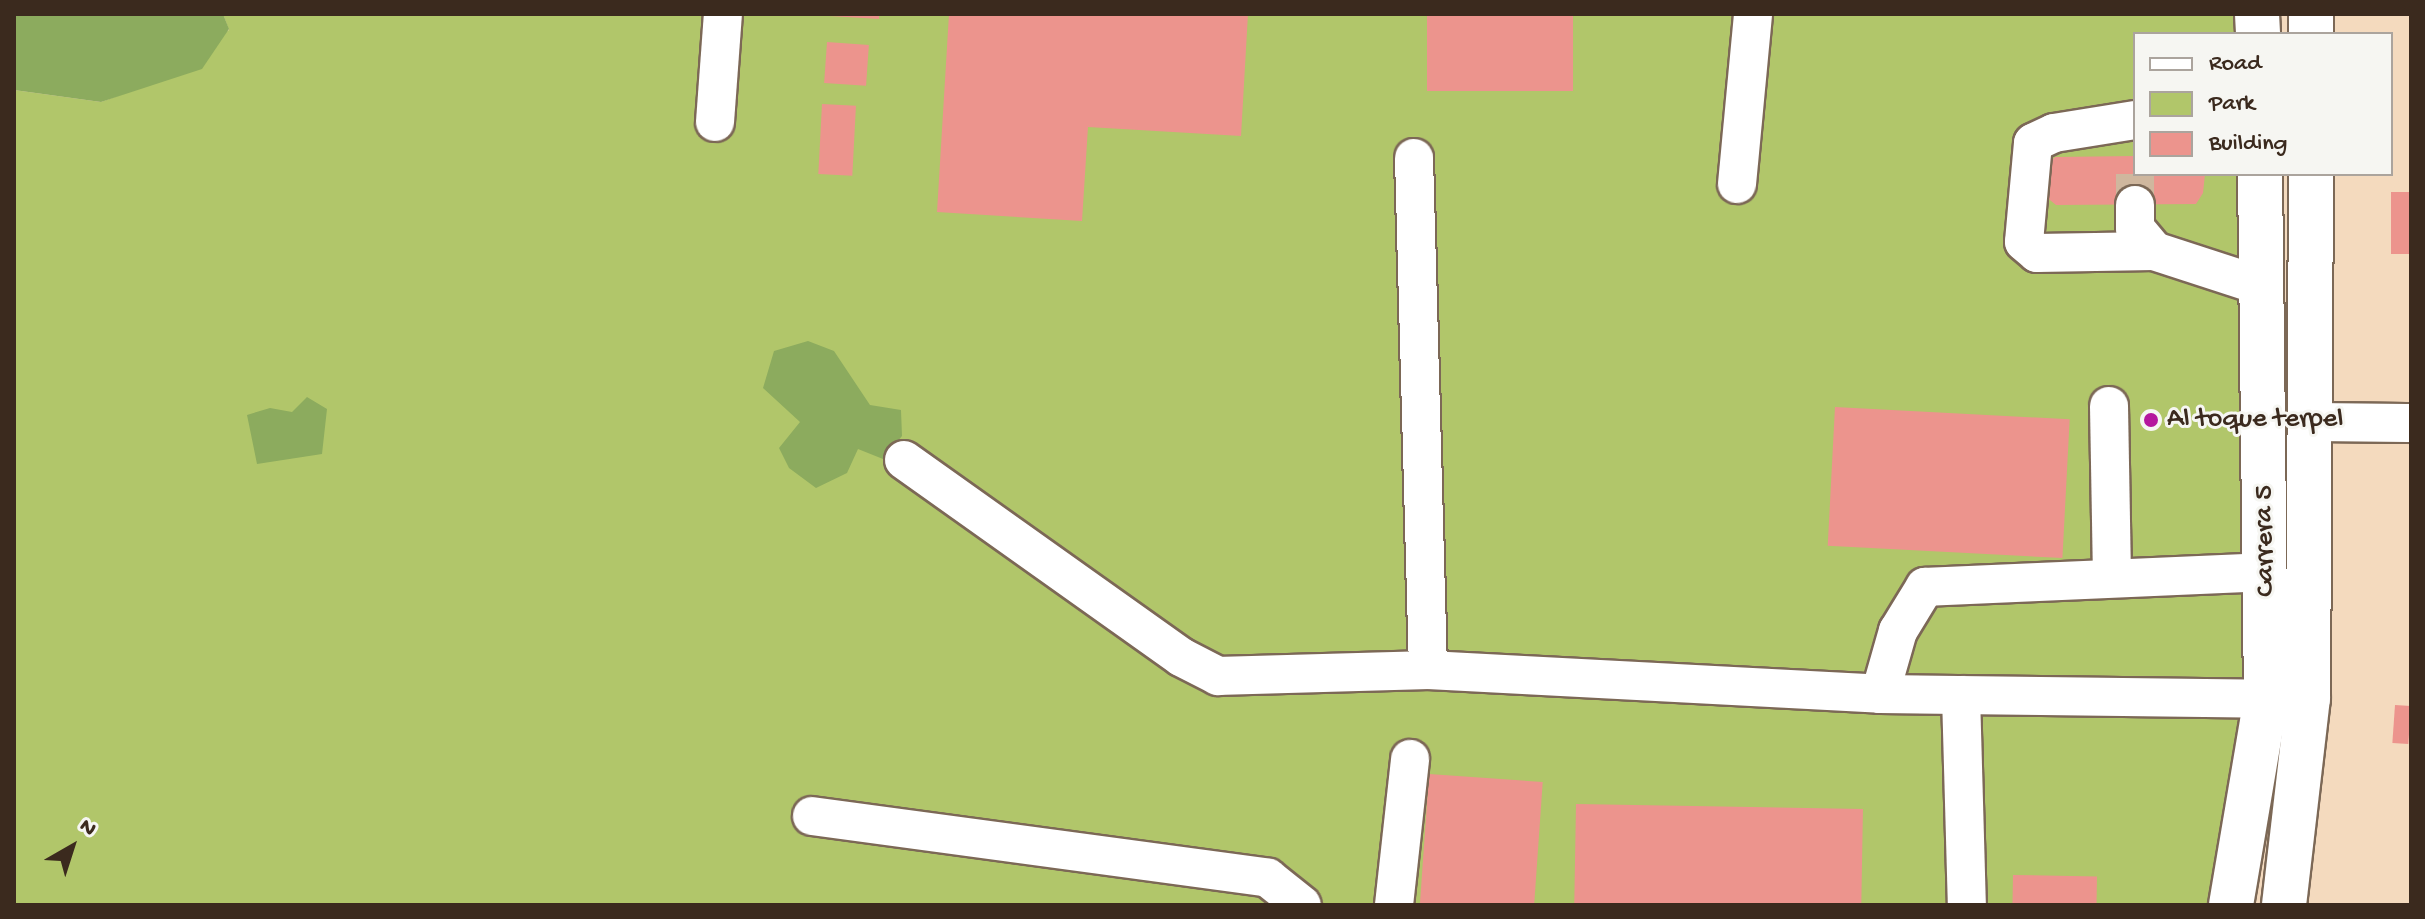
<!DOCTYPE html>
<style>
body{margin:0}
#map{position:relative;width:2425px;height:919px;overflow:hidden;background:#f4dabe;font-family:"Gochi Hand",sans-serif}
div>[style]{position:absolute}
.green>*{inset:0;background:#b1c66a}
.forest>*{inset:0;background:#8cab5e}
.building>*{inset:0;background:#ec948d;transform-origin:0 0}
.minor-tunnel>*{height:38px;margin-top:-19px;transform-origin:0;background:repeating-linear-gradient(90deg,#cfb79e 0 38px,transparent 0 57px)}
.roads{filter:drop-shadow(2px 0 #7c6856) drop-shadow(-2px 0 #7c6856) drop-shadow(0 2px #7c6856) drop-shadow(0 -2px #7c6856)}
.minor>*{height:38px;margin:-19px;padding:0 19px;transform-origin:19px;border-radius:19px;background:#fff}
.major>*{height:44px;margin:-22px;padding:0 22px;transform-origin:22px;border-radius:22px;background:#fff}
.dots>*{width:22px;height:22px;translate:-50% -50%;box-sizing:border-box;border:4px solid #f6f6f2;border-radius:50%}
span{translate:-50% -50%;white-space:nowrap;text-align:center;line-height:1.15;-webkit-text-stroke:6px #f6f6f2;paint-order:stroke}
.poi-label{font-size:28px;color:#3b2a1e}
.left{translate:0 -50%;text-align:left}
.street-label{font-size:28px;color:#3b2a1e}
.frame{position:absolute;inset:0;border:16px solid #3b2a1e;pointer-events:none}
.legend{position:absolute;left:2133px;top:32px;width:260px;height:144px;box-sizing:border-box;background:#f6f6f2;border:2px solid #aba49d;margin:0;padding:10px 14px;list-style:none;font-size:24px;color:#3b2a1e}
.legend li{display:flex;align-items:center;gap:16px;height:40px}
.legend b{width:40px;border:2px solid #aba49d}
.north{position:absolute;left:32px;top:807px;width:80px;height:80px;-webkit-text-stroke:6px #f6f6f2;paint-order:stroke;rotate:39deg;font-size:22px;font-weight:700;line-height:32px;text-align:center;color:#3b2a1e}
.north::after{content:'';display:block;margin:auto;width:28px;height:36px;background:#3b2a1e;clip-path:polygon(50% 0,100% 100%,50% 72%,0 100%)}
</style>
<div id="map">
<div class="green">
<i style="clip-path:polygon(223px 14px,2243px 14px,2244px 34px,2135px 34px,2135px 174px,2247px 174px,2253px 703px,2219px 905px,14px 905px,14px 90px,101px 102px,145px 86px,229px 30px)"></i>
</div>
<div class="forest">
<i style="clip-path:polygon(14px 14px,223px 14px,229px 29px,202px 69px,101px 102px,14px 90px)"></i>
<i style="clip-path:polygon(808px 341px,834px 351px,870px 405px,901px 410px,902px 436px,883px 459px,858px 449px,847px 473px,816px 488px,789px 468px,779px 448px,800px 422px,763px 388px,774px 351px)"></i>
<i style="clip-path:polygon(307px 397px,327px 409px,322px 454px,257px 464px,247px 415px,270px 408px,292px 412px)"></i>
</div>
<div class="building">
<i style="clip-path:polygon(830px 14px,879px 14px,879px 19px,830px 16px)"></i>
<i style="clip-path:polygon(949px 14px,1248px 14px,1241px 136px,1088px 127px,1082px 221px,937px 212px)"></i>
<i style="left:1427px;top:14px;width:146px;height:77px"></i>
<i style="left:827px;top:42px;width:42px;height:41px;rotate:4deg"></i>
<i style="left:822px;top:104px;width:34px;height:70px;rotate:3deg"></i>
<i style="clip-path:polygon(2135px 156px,2135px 174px,2205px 174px,2203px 193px,2196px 204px,2056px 205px,2045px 196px,2046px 167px,2055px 157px)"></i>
<i style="left:2391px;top:192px;width:20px;height:62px"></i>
<i style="left:1835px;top:407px;width:235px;height:139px;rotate:3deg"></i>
<i style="left:2395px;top:705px;width:16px;height:38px;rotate:4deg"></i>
<i style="left:1429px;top:774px;width:114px;height:131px;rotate:4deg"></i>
<i style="left:1576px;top:804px;width:287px;height:101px;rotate:1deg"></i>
<i style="left:2013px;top:875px;width:84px;height:30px;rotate:1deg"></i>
</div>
<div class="minor-tunnel">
<i style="left:2135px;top:205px;width:31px;rotate:-90deg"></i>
</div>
<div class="roads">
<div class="minor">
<i style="left:2135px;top:120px;width:82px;rotate:170.9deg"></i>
<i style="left:2054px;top:133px;width:23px;rotate:155deg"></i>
<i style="left:2033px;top:143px;width:99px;rotate:95.2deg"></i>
<i style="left:2024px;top:242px;width:17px;rotate:40deg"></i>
<i style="left:2037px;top:253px;width:117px;rotate:-1deg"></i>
<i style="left:715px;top:122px;width:108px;rotate:-85.8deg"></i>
<i style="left:1414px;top:158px;width:512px;rotate:88.43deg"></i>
<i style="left:1428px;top:670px;width:453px;rotate:3deg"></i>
<i style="left:1880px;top:694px;width:386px;rotate:0.7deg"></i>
<i style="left:1737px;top:184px;width:171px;rotate:-84.6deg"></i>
<i style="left:2135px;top:205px;width:23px;rotate:90deg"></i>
<i style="left:2135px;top:228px;width:30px;rotate:50deg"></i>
<i style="left:2154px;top:251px;width:114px;rotate:18deg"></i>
<i style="left:2109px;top:406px;width:169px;rotate:89deg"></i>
<i style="left:2311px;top:422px;width:100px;rotate:0.6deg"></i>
<i style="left:904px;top:460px;width:340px;rotate:35.4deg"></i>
<i style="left:1181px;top:657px;width:42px;rotate:27.2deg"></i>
<i style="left:1218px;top:676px;width:210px;rotate:-1.6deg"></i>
<i style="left:1880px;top:694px;width:66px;rotate:-74.1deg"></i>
<i style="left:1898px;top:631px;width:52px;rotate:-58.5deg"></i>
<i style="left:1925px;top:587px;width:342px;rotate:-2.5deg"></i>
<i style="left:1961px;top:695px;width:210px;rotate:88.4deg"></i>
<i style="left:812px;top:816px;width:460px;rotate:7.7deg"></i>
<i style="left:1268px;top:878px;width:43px;rotate:38.5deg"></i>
<i style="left:1394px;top:905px;width:147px;rotate:-83.7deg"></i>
</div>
<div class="major">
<i style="left:2257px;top:14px;width:20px;rotate:87deg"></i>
<i style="left:2311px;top:34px;width:20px;rotate:-90deg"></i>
<i style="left:2231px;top:905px;width:209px;rotate:-80.4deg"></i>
<i style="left:2266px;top:699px;width:525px;rotate:-90.65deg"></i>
<i style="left:2284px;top:905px;width:207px;rotate:-83.4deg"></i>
<i style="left:2308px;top:699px;width:525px;rotate:-89.67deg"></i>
</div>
</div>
<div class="dots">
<i style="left:2151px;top:420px;background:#b5179e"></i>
</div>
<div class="poi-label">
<span class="left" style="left:2167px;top:420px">Al toque terpel</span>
</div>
<div class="street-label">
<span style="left:2266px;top:541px;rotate:-91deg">Carrera 5</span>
</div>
<div class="frame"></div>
<ul class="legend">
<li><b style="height:10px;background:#fff"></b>Road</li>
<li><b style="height:22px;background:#b1c66a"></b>Park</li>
<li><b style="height:22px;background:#ec948d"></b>Building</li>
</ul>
<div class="north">N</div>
</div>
